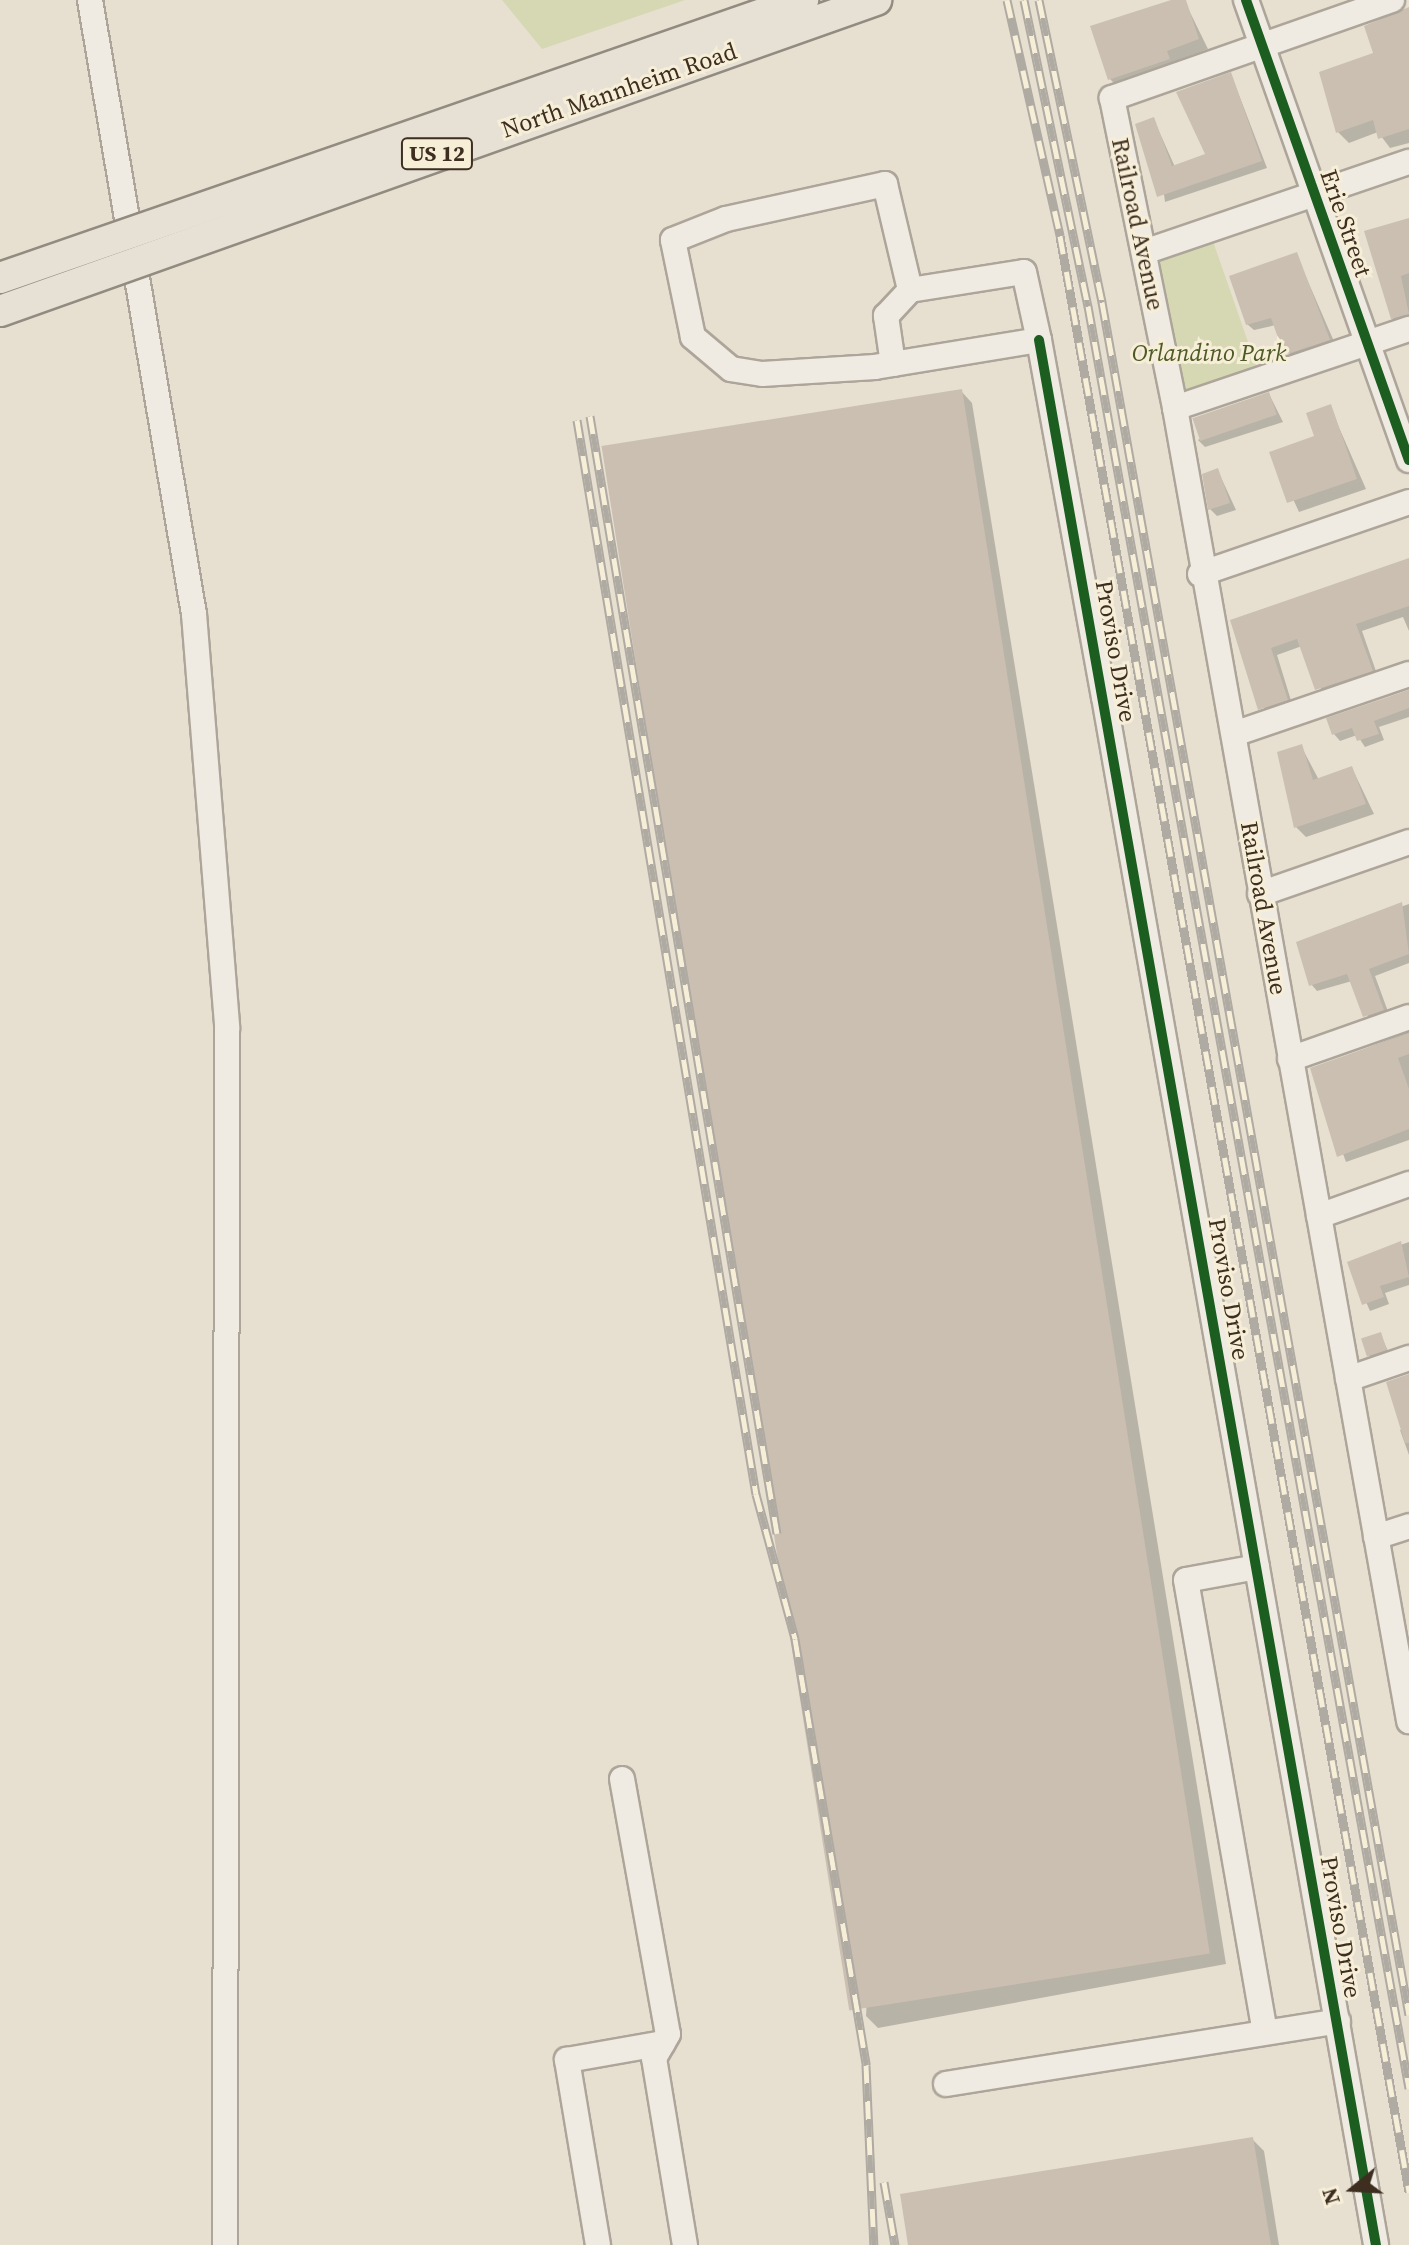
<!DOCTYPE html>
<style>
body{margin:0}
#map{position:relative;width:1409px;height:2245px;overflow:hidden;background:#e7e0d1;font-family:"Source Serif 4",serif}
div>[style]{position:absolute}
.green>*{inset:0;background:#d6d7b3}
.shadow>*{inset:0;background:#0003}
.building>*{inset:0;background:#cbbfb2;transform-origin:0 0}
.roads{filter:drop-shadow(2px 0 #ada599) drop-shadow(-2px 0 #ada599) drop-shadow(0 2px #ada599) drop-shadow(0 -2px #ada599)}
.minor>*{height:24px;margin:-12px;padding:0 12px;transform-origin:12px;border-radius:12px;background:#efebe3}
.rail>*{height:9px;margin-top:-4.5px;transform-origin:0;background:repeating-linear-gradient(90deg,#f7eed8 0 18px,#afaaa2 0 36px);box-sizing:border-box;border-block:2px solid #afaaa2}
.bridges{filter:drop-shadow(2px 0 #928b80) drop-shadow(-2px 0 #928b80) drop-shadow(0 2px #928b80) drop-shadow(0 -2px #928b80)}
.major-bridge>*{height:30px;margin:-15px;padding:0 15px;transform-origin:15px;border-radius:15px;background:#e6e1d4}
.cycleway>*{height:10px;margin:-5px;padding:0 5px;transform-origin:5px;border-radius:5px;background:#1b5e20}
span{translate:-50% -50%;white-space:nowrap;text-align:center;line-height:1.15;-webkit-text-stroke:6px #f7eed8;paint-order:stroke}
.shield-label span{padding:2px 6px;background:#f7eed8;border:2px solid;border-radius:6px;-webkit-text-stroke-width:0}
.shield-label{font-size:22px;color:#3d2e20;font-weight:700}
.street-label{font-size:24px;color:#3d2e20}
.park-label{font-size:24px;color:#4d5a26;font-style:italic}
.north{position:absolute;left:1313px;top:2149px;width:80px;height:80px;-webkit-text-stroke:6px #f7eed8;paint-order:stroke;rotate:252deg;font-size:22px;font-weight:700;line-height:32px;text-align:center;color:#3d2e20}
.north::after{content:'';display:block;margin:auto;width:28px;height:36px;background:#3d2e20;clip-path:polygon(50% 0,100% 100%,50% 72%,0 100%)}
</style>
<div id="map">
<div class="green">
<i style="clip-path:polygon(502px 0,685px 0,542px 49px)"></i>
<i style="clip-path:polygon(1208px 227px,1262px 382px,1179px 411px,1146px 248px)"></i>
</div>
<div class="shadow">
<i style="clip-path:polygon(1184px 0,1208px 49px,1176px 61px,1179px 69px,1120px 89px,1110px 79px)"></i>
<i style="clip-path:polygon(1409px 11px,1409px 143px,1390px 148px,1378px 132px,1349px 143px,1338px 132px,1322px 74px,1376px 54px)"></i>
<i style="clip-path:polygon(1231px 74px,1267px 168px,1165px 202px,1154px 120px,1175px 167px,1208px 155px)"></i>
<i style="clip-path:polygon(1409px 219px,1409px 325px,1401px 326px,1392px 318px)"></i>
<i style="clip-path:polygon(1296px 254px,1336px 346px,1293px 361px,1276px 325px,1254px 330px,1247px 324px)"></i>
<i style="clip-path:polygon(961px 391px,972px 403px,1226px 1964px,878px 2028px,866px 2016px)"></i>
<i style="clip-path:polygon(1269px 394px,1283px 422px,1205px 447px,1198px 440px)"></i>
<i style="clip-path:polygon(1330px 407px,1366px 489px,1299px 512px,1272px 453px,1317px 437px)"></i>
<i style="clip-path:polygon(1218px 471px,1236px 510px,1217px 516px,1210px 509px)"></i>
<i style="clip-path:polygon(1409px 565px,1409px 631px,1403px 617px,1362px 631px,1378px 677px,1324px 696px,1302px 646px,1277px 655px,1293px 707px,1267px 716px,1233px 621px)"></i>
<i style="clip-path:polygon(1409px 690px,1409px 717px,1379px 727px,1384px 740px,1365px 747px,1357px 735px,1340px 741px,1334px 734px,1328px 720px)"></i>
<i style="clip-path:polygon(1301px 746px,1319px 780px,1352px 768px,1374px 814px,1306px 837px,1296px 827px)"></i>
<i style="clip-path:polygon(1409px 904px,1409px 963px,1375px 976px,1390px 1017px,1371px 1023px,1352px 981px,1317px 991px,1311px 984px,1298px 943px)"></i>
<i style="clip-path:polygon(1409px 1032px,1409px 1140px,1346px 1162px,1312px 1069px)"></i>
<i style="clip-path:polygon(1409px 1242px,1409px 1285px,1385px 1293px,1389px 1304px,1370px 1311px,1349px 1263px)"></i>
<i style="clip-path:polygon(1380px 1334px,1389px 1353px,1372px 1358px,1369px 1355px)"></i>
<i style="clip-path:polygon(1409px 1427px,1409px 1455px,1400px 1430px)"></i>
<i style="clip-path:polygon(1252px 2139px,1264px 2151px,1279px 2245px,910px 2245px)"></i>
</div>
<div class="building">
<i style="clip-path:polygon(1171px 0,1186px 0,1199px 39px,1167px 51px,1170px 59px,1108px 80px,1090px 26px)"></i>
<i style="clip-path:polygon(1409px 7px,1409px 129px,1378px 139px,1373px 120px,1336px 133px,1319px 72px,1373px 53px,1364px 26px)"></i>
<i style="clip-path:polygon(1231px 72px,1262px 161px,1157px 197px,1135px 124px,1154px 117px,1172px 166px,1205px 154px,1176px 92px)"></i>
<i style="clip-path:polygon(1409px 218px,1409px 273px,1401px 276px,1409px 314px,1391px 319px,1364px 231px)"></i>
<i style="clip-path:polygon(1297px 252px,1330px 340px,1284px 355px,1271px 318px,1246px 325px,1229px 276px)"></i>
<i style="left:962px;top:389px;width:1584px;height:365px;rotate:81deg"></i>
<i style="left:1269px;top:392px;width:24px;height:81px;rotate:71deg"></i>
<i style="clip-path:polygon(1331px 404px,1357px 479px,1287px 503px,1269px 452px,1314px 436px,1306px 413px)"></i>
<i style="clip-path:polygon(1218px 468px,1230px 503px,1208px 510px,1202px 474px)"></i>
<i style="clip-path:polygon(1409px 558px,1409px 606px,1356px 624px,1373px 671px,1315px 690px,1297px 639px,1271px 648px,1288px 700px,1258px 710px,1230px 620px)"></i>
<i style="clip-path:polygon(1409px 690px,1409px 708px,1374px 721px,1379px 734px,1357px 741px,1352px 728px,1332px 735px,1326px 718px)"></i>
<i style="clip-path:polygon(1302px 744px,1313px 780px,1352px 766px,1366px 804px,1294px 828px,1277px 752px)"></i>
<i style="clip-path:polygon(1402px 902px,1409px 954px,1369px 969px,1384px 1010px,1363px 1017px,1347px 974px,1309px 986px,1296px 942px)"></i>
<i style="clip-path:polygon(1409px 1033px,1409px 1054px,1398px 1058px,1409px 1089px,1409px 1129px,1337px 1157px,1310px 1068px)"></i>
<i style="clip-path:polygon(1401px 1241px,1409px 1277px,1380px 1286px,1384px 1297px,1362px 1305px,1347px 1262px)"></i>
<i style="left:1381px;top:1332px;width:19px;height:21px;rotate:72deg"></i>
<i style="clip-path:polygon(1409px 1374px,1409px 1443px,1405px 1443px,1386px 1382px)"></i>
<i style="clip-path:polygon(1253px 2137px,1271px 2245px,908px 2245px,900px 2194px)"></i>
</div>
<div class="roads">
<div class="minor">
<i style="left:90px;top:0;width:623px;rotate:80.39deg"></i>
<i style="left:194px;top:614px;width:415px;rotate:85.4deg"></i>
<i style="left:227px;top:1028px;width:1217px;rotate:90.09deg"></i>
<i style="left:1246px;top:0;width:488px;rotate:70.5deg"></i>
<i style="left:1392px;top:0;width:297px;rotate:160.7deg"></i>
<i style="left:1112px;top:98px;width:316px;rotate:78.5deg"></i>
<i style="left:1175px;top:408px;width:1334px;rotate:79.89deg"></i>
<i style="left:1144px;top:252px;width:280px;rotate:-18.8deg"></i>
<i style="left:1039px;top:340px;width:166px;rotate:170.7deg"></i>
<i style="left:875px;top:367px;width:113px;rotate:176.5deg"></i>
<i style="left:762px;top:374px;width:31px;rotate:-171deg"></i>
<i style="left:731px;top:369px;width:50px;rotate:-139.9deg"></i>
<i style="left:693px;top:337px;width:99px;rotate:-101.7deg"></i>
<i style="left:673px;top:240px;width:57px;rotate:-21.6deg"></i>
<i style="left:726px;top:219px;width:163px;rotate:-12.4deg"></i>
<i style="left:885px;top:184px;width:109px;rotate:76.7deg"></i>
<i style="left:910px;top:290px;width:115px;rotate:-9deg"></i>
<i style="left:1024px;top:272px;width:70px;rotate:77.6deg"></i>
<i style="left:1039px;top:340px;width:363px;rotate:79.7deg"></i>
<i style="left:1104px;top:697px;width:1572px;rotate:80.03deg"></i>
<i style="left:893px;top:364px;width:49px;rotate:-98.3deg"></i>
<i style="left:886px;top:316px;width:35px;rotate:-47deg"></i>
<i style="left:1175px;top:408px;width:247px;rotate:-18.7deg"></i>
<i style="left:1200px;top:574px;width:221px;rotate:-19deg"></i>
<i style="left:1234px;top:734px;width:185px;rotate:-18.9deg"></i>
<i style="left:1260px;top:894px;width:158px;rotate:-19.2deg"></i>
<i style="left:1290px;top:1059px;width:126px;rotate:-19.4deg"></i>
<i style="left:1319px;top:1216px;width:96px;rotate:-19.6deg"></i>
<i style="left:1348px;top:1379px;width:65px;rotate:-19deg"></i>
<i style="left:1376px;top:1537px;width:35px;rotate:-18deg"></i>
<i style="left:1257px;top:1567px;width:72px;rotate:169.6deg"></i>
<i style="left:1186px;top:1580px;width:459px;rotate:80.1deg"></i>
<i style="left:622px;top:1779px;width:259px;rotate:79.8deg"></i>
<i style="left:668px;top:2034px;width:28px;rotate:120deg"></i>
<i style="left:654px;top:2058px;width:190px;rotate:80.6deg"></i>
<i style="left:946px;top:2084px;width:397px;rotate:-9.1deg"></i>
<i style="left:598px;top:2245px;width:188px;rotate:-99.5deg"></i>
<i style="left:567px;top:2060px;width:97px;rotate:-10deg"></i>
</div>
</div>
<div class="rail">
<i style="left:1007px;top:0;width:242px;rotate:77.3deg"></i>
<i style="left:1060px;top:236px;width:1987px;rotate:79.88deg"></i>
<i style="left:1024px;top:0;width:313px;rotate:78.2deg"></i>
<i style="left:1088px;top:306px;width:1811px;rotate:79.79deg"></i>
<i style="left:1039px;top:0;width:309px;rotate:78.2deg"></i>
<i style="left:1102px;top:302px;width:1740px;rotate:79.84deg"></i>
<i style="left:590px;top:416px;width:1133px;rotate:80.5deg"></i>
<i style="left:577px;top:420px;width:1089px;rotate:80.54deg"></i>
<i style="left:756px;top:1494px;width:150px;rotate:74.9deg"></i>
<i style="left:795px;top:1639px;width:432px;rotate:80.5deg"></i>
<i style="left:866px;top:2065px;width:180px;rotate:87.5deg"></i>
<i style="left:884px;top:2182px;width:64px;rotate:80.1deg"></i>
</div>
<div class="bridges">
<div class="major-bridge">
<i style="left:0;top:278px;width:850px;rotate:-19.1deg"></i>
<i style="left:0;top:311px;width:930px;rotate:-19.55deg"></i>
</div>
</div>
<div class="cycleway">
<i style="left:1246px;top:0;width:488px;rotate:70.5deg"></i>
<i style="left:1039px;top:340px;width:1935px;rotate:79.97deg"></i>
</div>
<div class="shield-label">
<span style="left:437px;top:154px">US 12</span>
</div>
<div class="street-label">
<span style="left:619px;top:90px;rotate:-19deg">North Mannheim Road</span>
<span style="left:1346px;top:223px;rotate:71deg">Erie Street</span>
<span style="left:1138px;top:224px;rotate:78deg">Railroad Avenue</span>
<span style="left:1116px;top:651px;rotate:80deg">Proviso Drive</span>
<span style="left:1264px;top:908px;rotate:80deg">Railroad Avenue</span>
<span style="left:1229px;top:1289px;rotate:80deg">Proviso Drive</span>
<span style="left:1341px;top:1927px;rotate:80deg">Proviso Drive</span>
</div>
<div class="park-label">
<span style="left:1209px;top:353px">Orlandino Park</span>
</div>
<div class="north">N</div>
</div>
